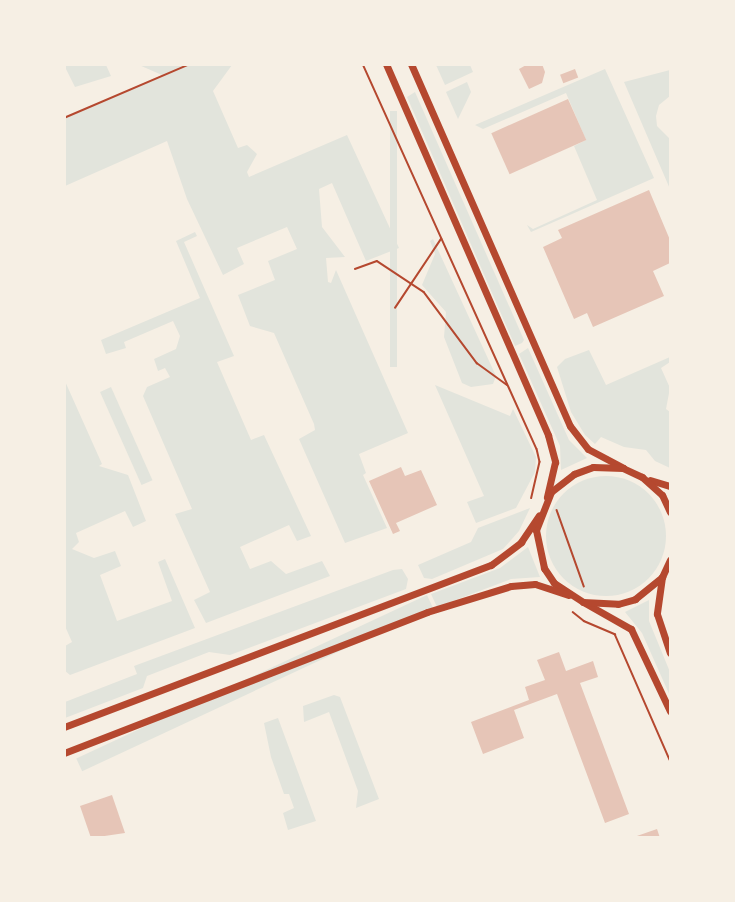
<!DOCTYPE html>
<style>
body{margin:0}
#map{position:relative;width:735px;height:902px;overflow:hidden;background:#f6efe4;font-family:"IBM Plex Serif",serif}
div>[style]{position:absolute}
.green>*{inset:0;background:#e2e4dc;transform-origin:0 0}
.round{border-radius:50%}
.building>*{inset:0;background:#e6c5b7;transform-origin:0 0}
.path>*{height:1.5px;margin:-0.75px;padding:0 0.75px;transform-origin:0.75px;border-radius:0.75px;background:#b5482f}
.primary>*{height:7px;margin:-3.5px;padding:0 3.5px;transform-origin:3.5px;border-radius:3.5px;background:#b5482f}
.trunk>*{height:7px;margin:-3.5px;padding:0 3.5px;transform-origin:3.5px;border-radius:3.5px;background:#b5482f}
span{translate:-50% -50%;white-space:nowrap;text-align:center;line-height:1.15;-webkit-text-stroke:6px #f6efe4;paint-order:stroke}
.frame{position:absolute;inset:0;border:66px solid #f6efe4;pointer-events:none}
</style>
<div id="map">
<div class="green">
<i style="clip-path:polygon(64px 65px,106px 65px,111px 76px,75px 87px)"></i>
<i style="clip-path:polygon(139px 65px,232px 65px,213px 91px,238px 148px,247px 145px,257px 154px,247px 172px,249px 177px,347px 135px,399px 248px,366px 261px,332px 183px,319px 189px,322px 227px,345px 257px,326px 258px,328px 282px,331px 283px,336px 270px,408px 433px,359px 454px,366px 473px,363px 475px,387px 528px,345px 543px,299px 439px,315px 430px,314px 424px,274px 333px,250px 326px,238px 295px,275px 280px,268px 261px,297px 249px,287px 227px,237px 248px,244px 264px,223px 275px,187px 199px,167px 141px,65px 186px,64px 118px,162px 75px)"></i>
<i style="clip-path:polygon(436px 65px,470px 65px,473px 72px,445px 85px)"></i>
<i style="clip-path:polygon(605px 69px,654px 178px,531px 232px,527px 225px,533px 229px,597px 200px,574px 146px,586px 140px,566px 93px,483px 129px,475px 125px)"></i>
<i style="clip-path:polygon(670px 70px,670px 96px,659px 105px,656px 116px,657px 126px,670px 139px,670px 189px,624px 82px)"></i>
<i style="clip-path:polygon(467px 82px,471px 92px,458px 119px,446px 92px)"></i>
<i style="clip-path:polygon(415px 92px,524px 340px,522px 343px,515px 346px,407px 97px)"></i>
<i style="left:390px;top:111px;width:7px;height:256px"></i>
<i style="clip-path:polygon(195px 232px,197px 236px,184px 242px,234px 356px,217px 362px,251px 440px,264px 435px,311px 536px,297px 541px,289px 525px,240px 547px,250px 569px,271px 561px,286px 574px,322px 561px,330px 576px,206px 623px,194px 600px,210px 592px,175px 514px,192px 509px,143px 396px,147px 387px,170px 377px,165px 368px,158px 371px,154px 359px,176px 349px,180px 336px,173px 321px,124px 342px,126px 348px,106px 354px,101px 340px,200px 298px,176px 241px)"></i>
<i style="clip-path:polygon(433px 239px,496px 376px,493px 384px,471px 387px,462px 383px,444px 337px,446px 312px,422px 285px,435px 254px,430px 241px)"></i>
<i style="clip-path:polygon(528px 348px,569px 440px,587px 458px,561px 470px,560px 446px,519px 354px)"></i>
<i style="clip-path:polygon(589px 350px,606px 385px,670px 357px,670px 362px,661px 368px,670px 388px,666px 409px,670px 412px,670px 468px,655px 461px,646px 450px,624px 447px,601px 437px,595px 444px,585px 435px,571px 412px,557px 367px,565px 359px)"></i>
<i style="clip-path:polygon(64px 379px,102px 464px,99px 466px,128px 475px,146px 521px,133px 527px,125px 511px,76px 533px,79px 542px,72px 549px,94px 558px,115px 551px,121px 566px,100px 575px,117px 621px,172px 601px,158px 562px,165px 559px,195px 628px,70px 675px,64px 670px,65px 646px,72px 642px,64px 624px)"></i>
<i style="clip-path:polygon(435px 385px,510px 416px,513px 409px,536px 457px,535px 472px,516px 508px,476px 523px,467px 502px,484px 496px)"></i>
<i style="left:111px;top:387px;width:102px;height:12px;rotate:66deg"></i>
<i class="round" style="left:546px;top:476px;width:120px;height:120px"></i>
<i style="clip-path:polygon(530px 508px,519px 531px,503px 549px,432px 579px,424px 578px,418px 565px,471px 542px,478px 528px)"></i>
<i style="clip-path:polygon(528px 547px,540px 577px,511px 579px,437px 607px,431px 594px,500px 568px)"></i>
<i style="clip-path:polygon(402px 569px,408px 579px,406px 589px,230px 655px,209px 652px,147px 676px,143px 688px,65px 718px,65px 702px,137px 674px,134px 666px,393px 570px)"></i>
<i style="left:427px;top:595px;width:14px;height:387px;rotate:65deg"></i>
<i style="clip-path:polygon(649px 600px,649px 621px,670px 672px,670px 696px,642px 633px,625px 612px)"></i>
<i style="clip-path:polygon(334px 695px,340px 697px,379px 799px,356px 808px,358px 791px,329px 712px,304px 722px,303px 706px)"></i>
<i style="clip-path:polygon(278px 718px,316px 821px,288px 830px,283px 813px,294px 808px,289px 794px,284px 794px,271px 757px,264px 723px)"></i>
</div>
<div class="building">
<i style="clip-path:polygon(528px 64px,542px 64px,545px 72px,542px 83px,529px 89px,519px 69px)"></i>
<i style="left:575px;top:69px;width:9px;height:16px;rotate:69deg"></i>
<i style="left:568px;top:99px;width:45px;height:84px;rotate:66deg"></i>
<i style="clip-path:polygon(649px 190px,670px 240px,670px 263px,653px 271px,664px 296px,593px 327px,587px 313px,574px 319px,543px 247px,562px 238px,558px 230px)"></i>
<i style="clip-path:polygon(401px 467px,405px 476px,421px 470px,437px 505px,396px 523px,400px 531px,393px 534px,369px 481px)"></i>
<i style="clip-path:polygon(559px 652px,566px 671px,593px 661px,598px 677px,580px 683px,629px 814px,605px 823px,557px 694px,514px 710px,524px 738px,483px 754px,471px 722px,529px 700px,525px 687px,545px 680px,537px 660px)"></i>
<i style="clip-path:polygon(112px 795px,125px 833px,91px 838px,80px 806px)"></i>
<i style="clip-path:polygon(657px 829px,660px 838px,634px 838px,634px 837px)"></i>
</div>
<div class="path">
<i style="left:363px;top:64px;width:422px;rotate:65.7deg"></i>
<i style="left:537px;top:449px;width:13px;rotate:77deg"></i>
<i style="left:540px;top:462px;width:37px;rotate:103deg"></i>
<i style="left:64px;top:118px;width:137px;rotate:-23.2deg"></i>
<i style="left:355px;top:269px;width:23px;rotate:-20deg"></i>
<i style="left:377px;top:261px;width:56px;rotate:33.4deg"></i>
<i style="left:424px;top:292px;width:89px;rotate:53.3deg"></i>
<i style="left:477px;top:363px;width:37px;rotate:36deg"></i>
<i style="left:395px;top:308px;width:83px;rotate:-56.3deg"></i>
<i style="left:557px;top:510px;width:81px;rotate:70.4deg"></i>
<i style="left:573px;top:612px;width:14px;rotate:39deg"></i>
<i style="left:584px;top:621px;width:34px;rotate:23deg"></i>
<i style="left:615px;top:634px;width:137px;rotate:66.4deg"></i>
</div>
<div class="primary">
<i style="left:386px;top:64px;width:405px;rotate:66.4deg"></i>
<i style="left:548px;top:435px;width:28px;rotate:75deg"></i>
<i style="left:555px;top:462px;width:36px;rotate:103deg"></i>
<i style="left:411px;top:64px;width:395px;rotate:66.3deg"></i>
<i style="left:570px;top:426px;width:29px;rotate:52deg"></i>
<i style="left:588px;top:449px;width:40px;rotate:28deg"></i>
<i style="left:662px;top:577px;width:37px;rotate:98deg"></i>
<i style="left:657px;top:614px;width:41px;rotate:71.6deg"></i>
<i style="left:585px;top:603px;width:53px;rotate:29.5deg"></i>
<i style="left:631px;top:629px;width:91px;rotate:64.6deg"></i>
</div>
<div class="trunk">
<i style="left:650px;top:480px;width:21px;rotate:17deg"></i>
<i style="left:670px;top:512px;width:19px;rotate:-115deg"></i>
<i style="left:662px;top:495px;width:27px;rotate:-138deg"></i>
<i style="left:642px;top:477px;width:21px;rotate:-155deg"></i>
<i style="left:623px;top:468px;width:30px;rotate:-178deg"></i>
<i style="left:593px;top:467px;width:20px;rotate:160deg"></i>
<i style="left:574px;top:474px;width:29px;rotate:142deg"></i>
<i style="left:551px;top:492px;width:41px;rotate:111.5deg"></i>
<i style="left:536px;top:530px;width:39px;rotate:78deg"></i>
<i style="left:544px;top:568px;width:18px;rotate:56deg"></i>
<i style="left:554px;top:583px;width:35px;rotate:33deg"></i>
<i style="left:583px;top:602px;width:35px;rotate:3deg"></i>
<i style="left:618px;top:604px;width:18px;rotate:-16deg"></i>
<i style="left:635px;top:599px;width:35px;rotate:-39deg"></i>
<i style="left:662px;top:577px;width:19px;rotate:-65deg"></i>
<i style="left:64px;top:727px;width:457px;rotate:-20.8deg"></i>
<i style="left:491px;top:565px;width:38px;rotate:-37deg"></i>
<i style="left:521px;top:542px;width:32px;rotate:-56deg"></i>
<i style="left:64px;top:753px;width:389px;rotate:-21.2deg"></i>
<i style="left:427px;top:612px;width:88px;rotate:-17.2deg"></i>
<i style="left:511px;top:586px;width:24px;rotate:-5deg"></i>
<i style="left:535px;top:584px;width:35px;rotate:18deg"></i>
</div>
<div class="frame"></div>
</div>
